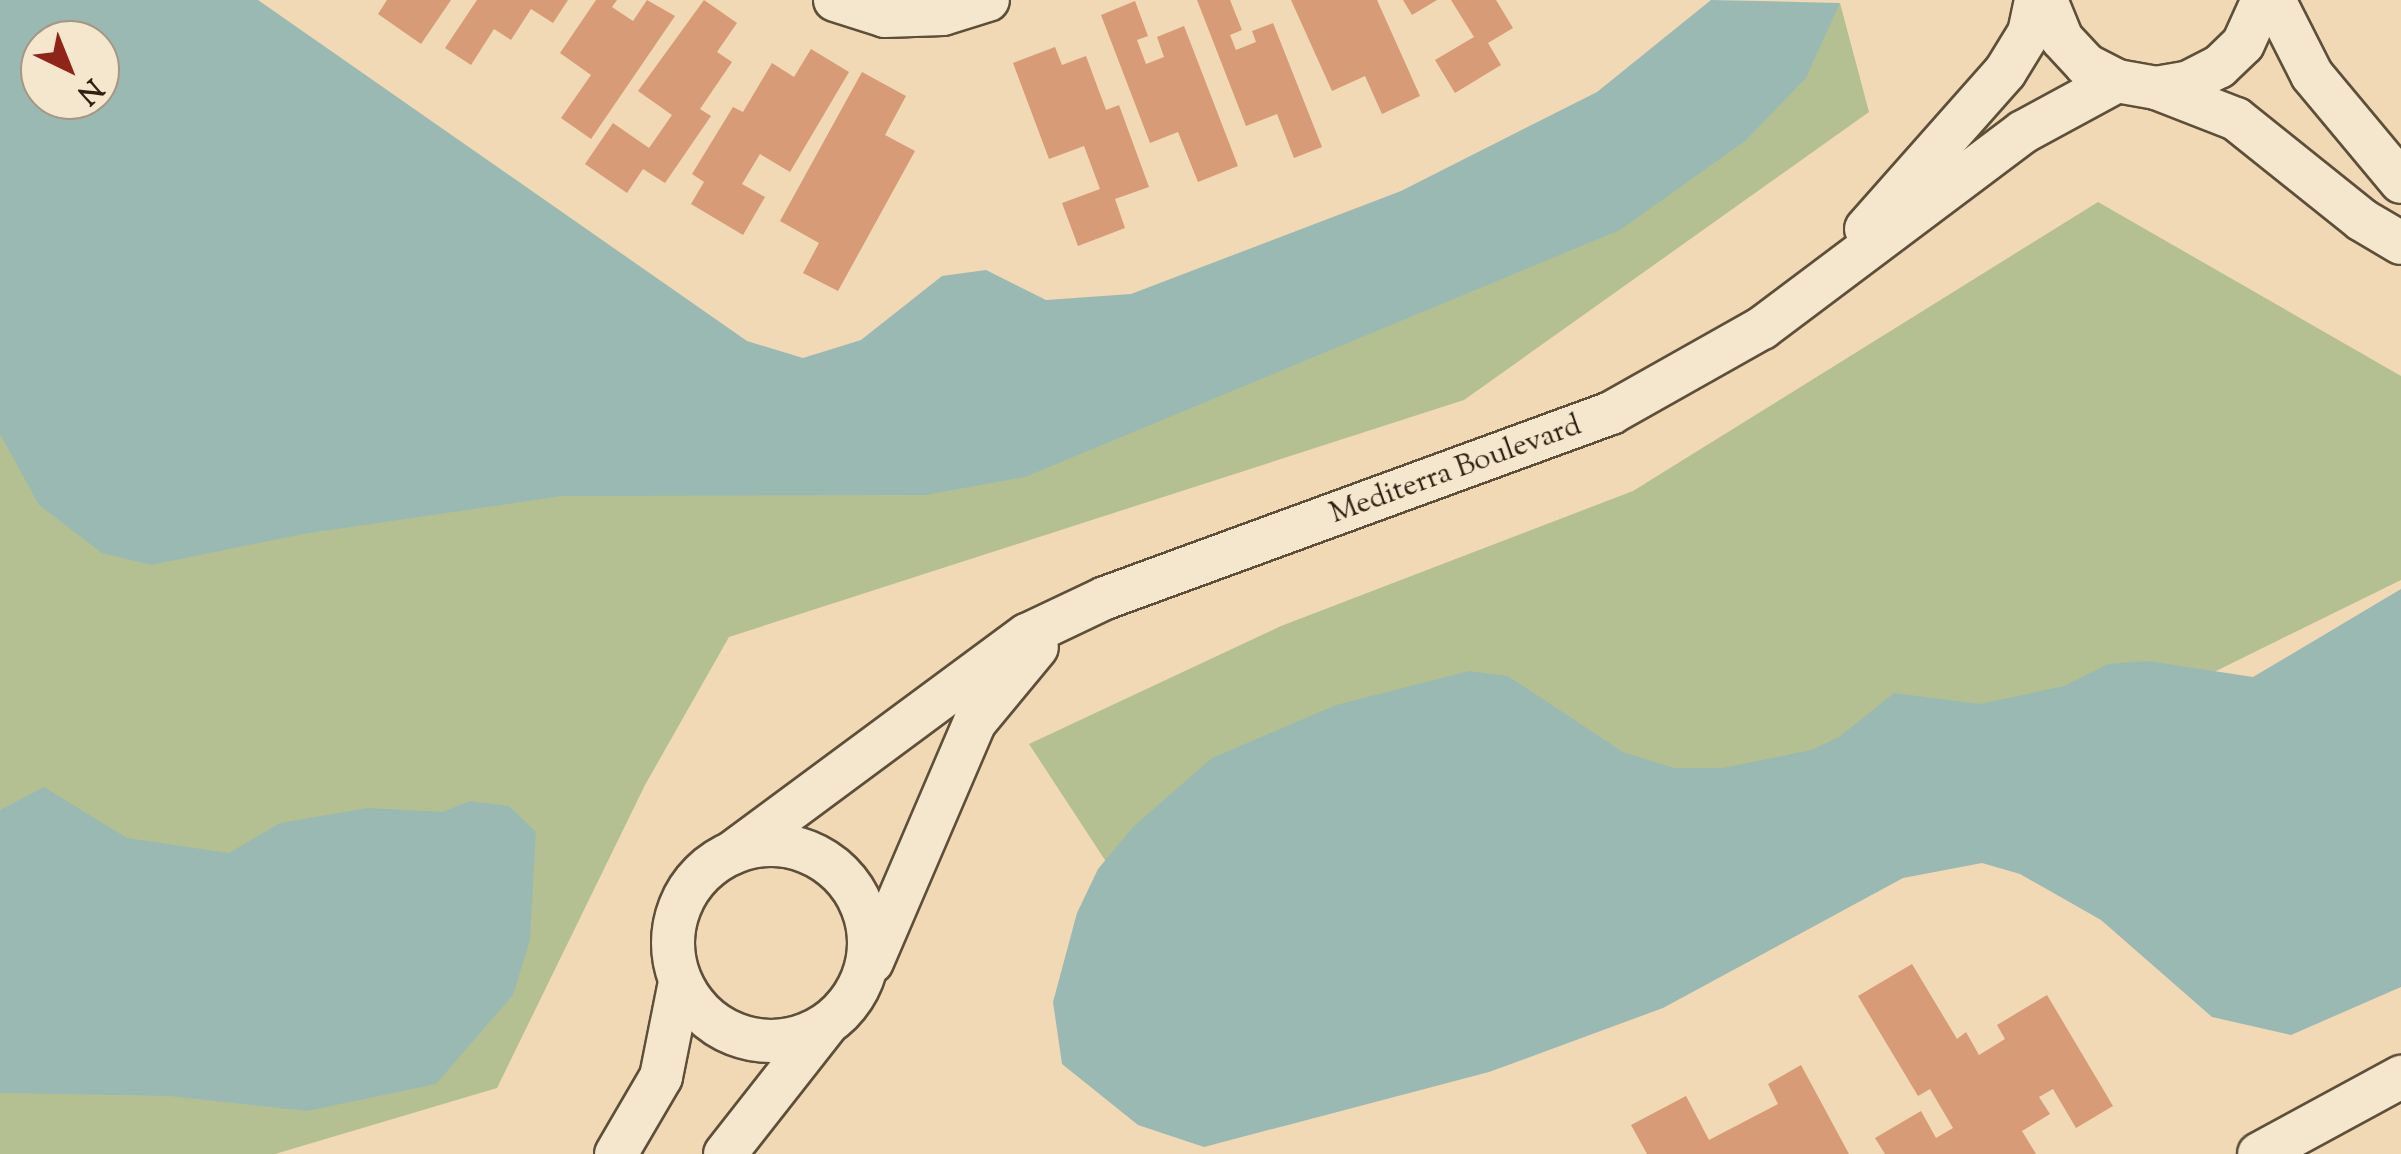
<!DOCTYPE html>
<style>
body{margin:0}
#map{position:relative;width:2401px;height:1154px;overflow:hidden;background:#f0d9b4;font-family:"Sorts Mill Goudy",serif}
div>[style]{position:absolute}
.green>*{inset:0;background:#b4c091}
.water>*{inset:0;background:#9bb9b3}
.building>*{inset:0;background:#d79b77}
.roads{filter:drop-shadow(2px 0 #5e4f3a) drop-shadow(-2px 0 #5e4f3a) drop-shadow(0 2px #5e4f3a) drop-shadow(0 -2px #5e4f3a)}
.street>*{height:42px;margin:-21px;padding:0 21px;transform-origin:21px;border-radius:21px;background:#f5e6ce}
.street>.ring{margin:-21px;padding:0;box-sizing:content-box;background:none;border:42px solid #f5e6ce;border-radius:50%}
span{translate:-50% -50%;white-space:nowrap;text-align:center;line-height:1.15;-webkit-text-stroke:8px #f5e6ce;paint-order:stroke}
.street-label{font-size:30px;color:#2e2112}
.north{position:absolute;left:20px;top:20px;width:100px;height:100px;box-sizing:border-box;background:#f5e6ce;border:2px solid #a59783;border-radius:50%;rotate:137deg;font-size:28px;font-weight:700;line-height:40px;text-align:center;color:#2e2112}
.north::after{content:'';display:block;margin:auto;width:35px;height:45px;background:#8f2418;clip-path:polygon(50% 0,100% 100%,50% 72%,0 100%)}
</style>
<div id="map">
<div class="green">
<i style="clip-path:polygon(1840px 3px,1869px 112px,1464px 400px,729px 637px,645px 785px,497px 1088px,275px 1154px,0 1154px,0 103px,917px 400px,1391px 261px)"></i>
<i style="clip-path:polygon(2098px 202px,2401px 376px,2401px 580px,2212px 673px,1158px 941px,1029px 744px,1281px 626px,1633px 491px)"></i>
</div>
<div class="water">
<i style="clip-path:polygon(evenodd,0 0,258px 0,747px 341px,803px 358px,861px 340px,942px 276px,986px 270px,1046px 300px,1131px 294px,1401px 191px,1597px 92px,1711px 0,1840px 3px,1806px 78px,1745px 141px,1620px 230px,1025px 477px,925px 495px,562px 496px,303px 534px,151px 565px,102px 553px,39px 505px,0 434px,0 0,100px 40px,100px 100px,40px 100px,40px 40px,100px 40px)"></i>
<i style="clip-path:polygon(2401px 589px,2401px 987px,2291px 1035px,2212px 1017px,2101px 920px,2020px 874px,1982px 863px,1903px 878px,1663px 1008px,1489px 1072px,1204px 1147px,1138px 1125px,1062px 1064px,1053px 1002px,1077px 913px,1098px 869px,1134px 826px,1212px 758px,1336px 705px,1469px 671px,1508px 676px,1623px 752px,1674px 768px,1723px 768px,1811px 750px,1839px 737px,1894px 693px,1980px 704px,2064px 686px,2108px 664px,2148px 661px,2253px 677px)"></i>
<i style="clip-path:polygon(44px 787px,127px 838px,229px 853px,280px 823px,368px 808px,442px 812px,470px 801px,509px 806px,536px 832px,530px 940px,513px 995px,436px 1084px,307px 1111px,169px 1096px,0 1093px,0 810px)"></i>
</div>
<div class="building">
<i style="clip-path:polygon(387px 0,451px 0,421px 44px,378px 14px)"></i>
<i style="clip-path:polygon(477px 0,568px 0,553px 23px,531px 9px,511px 40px,494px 29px,471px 65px,445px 48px)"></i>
<i style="clip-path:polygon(596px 0,617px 0,612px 7px,633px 21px,647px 0,675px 16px,591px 139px,561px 118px,591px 75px,560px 53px)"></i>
<i style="clip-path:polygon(704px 0,737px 23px,717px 52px,732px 62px,700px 109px,711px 116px,665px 183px,643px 169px,627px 193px,585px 164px,613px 123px,649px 148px,672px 115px,638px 91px)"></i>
<i style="clip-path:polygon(1197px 0,1230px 0,1242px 30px,1230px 35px,1236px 50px,1256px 42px,1252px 31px,1273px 23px,1322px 147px,1294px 158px,1277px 114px,1246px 126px)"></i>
<i style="clip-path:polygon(1291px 0,1377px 0,1420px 96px,1382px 114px,1365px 76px,1332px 91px)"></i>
<i style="clip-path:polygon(1403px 0,1437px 0,1412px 15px)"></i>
<i style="clip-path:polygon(1451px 0,1496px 0,1513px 28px,1488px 43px,1501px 65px,1455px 93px,1435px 60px,1474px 37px)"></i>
<i style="clip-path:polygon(1135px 1px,1148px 36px,1137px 40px,1146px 64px,1164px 57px,1157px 37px,1184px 26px,1238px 166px,1198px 182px,1178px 132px,1150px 143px,1101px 15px)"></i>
<i style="clip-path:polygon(1055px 47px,1062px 65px,1086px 56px,1106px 110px,1119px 105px,1149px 187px,1115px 199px,1125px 228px,1078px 246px,1062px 203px,1100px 189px,1084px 146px,1049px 159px,1013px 63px)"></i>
<i style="clip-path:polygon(811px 49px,849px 72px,790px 172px,760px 154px,742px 184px,765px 197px,743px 235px,691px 204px,704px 182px,692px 174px,733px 107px,743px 112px,772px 63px,794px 77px)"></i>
<i style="clip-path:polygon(862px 72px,906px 96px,885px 135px,915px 151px,838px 291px,803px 273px,819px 243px,780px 221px)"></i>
<i style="clip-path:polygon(1912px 964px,1957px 1039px,1966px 1032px,1979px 1055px,2005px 1039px,1997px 1025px,2047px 995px,2113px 1106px,2076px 1128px,2053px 1089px,2039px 1097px,2050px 1114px,2022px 1131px,2036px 1154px,1885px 1154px,1875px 1138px,1921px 1111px,1936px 1138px,1953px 1128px,1930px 1089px,1918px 1096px,1858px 996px)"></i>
<i style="clip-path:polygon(1801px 1065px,1849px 1154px,1647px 1154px,1631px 1125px,1686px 1096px,1709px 1140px,1778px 1104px,1768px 1084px)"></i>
</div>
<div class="roads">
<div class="street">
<i style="left:835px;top:0;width:52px;rotate:17.7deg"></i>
<i style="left:885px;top:16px;width:58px;rotate:-2deg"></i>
<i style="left:943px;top:14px;width:47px;rotate:-17.3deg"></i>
<i style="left:2046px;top:0;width:42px;rotate:67.7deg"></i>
<i style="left:2062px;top:39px;width:35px;rotate:47deg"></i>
<i style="left:2086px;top:65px;width:35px;rotate:27deg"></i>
<i style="left:2117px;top:81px;width:40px;rotate:10deg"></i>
<i style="left:2156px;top:88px;width:34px;rotate:-10deg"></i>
<i style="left:2189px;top:82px;width:34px;rotate:-27deg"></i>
<i style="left:2219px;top:67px;width:33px;rotate:-44deg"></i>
<i style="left:2243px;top:44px;width:48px;rotate:-65.6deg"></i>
<i style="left:2274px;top:0;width:84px;rotate:63.1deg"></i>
<i style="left:2312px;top:75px;width:139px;rotate:50.2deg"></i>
<i style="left:2156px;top:88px;width:86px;rotate:21.2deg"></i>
<i style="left:2236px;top:119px;width:161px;rotate:38.7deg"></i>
<i style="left:2362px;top:220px;width:45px;rotate:30.5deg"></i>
<i style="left:1866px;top:229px;width:210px;rotate:-48.5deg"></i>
<i style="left:2005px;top:72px;width:46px;rotate:-58.4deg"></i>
<i style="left:2029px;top:33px;width:34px;rotate:-78deg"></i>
<i class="ring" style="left:673px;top:845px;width:154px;height:154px"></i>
<i style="left:732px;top:853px;width:367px;rotate:-36.5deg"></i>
<i style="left:1027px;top:635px;width:86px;rotate:-25.4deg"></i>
<i style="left:1105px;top:598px;width:539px;rotate:-20.08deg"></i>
<i style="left:1611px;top:413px;width:173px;rotate:-29.4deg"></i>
<i style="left:1762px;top:328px;width:326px;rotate:-36.9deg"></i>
<i style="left:2023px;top:132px;width:107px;rotate:-28.5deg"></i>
<i style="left:872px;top:962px;width:261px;rotate:-66.8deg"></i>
<i style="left:975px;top:722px;width:97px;rotate:-50.4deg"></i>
<i style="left:616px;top:1154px;width:89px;rotate:-59.7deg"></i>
<i style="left:661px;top:1077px;width:97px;rotate:-78.7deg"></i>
<i style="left:725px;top:1154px;width:164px;rotate:-51.9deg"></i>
<i style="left:2259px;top:1154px;width:162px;rotate:-28.5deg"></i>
</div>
</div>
<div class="street-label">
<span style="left:1456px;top:471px;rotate:-20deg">Mediterra Boulevard</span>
</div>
<div class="north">N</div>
</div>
